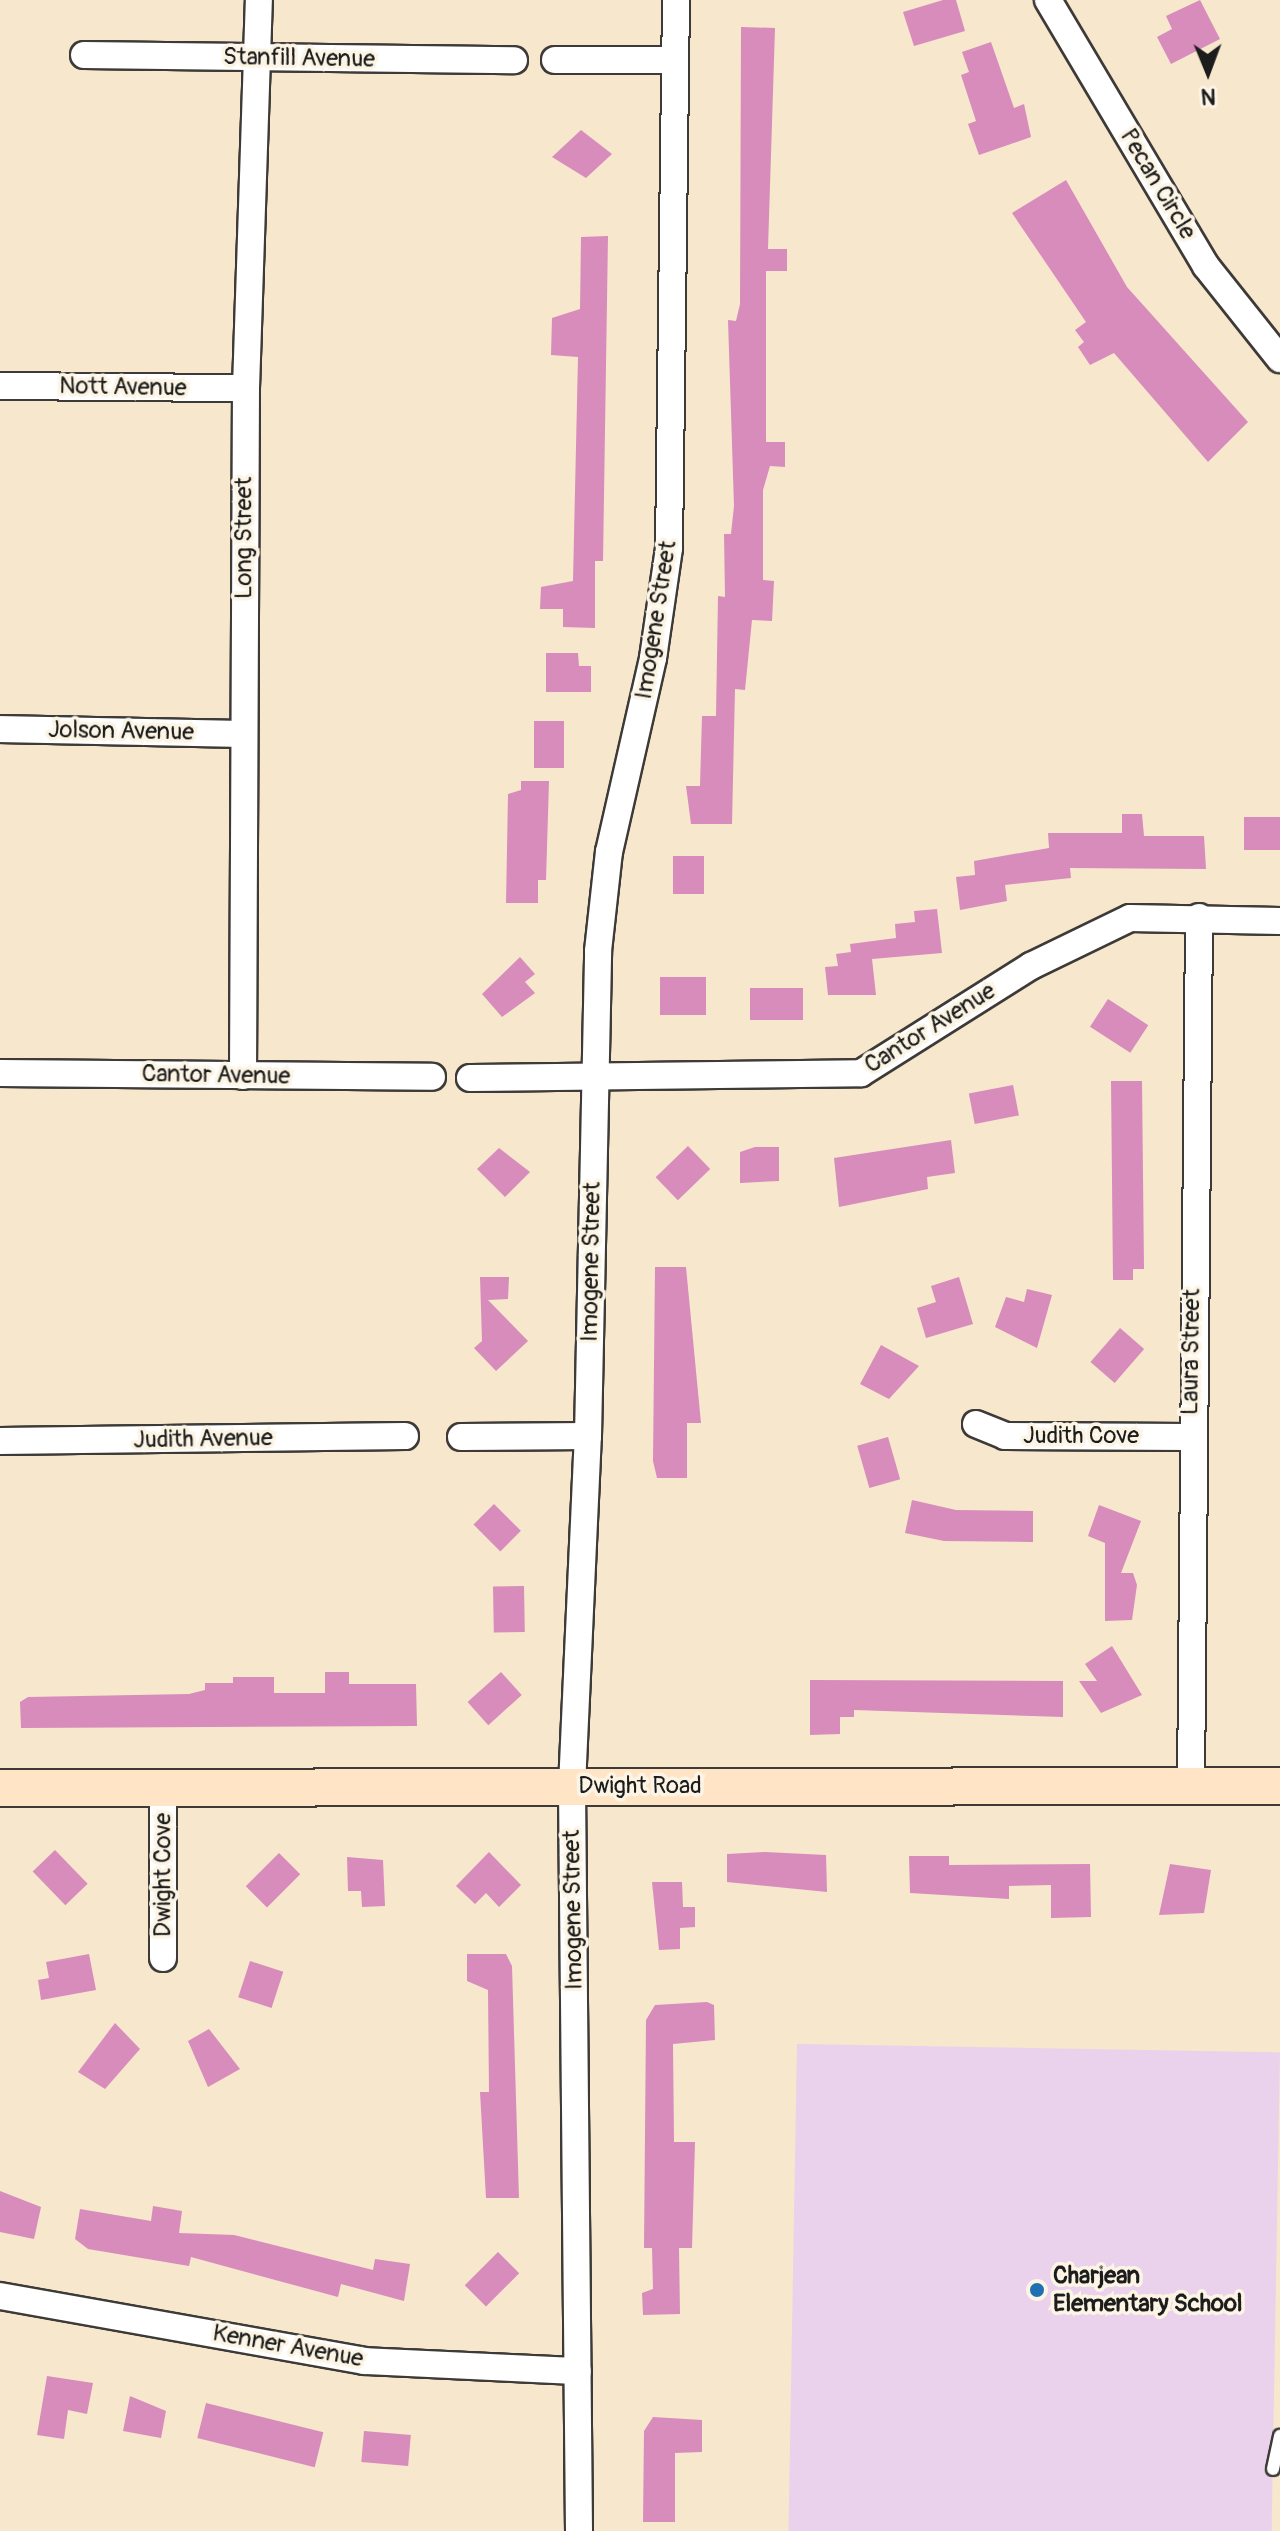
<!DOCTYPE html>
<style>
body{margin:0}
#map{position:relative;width:1280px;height:2531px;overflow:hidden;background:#f6e7cd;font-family:Pangolin,sans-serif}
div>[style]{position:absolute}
.built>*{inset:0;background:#ead1ec;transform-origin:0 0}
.building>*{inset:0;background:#d78cbc;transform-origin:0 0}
.roads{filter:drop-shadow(2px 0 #3d3a37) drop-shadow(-2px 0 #3d3a37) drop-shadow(0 2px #3d3a37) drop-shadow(0 -2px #3d3a37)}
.lane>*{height:12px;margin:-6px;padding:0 6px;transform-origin:6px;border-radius:6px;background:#fff}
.street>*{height:26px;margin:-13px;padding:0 13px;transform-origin:13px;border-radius:13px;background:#fff}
.secondary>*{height:36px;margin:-18px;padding:0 18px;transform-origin:18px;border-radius:18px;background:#ffe4c6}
.dots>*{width:22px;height:22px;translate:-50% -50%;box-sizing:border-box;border:4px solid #fcf5e5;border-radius:50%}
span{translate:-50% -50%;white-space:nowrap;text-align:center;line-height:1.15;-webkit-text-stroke:7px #fcf5e5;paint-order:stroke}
.street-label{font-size:24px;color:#1c1c1c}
.poi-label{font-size:24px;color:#1c1c1c;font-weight:700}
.left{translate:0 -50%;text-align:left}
.north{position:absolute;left:1168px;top:32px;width:80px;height:80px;-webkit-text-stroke:6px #fcf5e5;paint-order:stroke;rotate:179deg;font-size:22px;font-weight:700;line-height:32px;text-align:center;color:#1c1c1c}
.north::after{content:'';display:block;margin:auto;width:28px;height:36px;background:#1c1c1c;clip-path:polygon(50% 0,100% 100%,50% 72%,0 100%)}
</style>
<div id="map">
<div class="built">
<i style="left:797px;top:2044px;width:483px;height:487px;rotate:1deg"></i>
</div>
<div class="building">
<i style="clip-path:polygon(943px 0,956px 0,965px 31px,914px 46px,903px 12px)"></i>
<i style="clip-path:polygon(1200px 0,1220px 39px,1171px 64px,1157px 37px,1172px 29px,1166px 16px)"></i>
<i style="clip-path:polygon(741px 27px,775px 28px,768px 249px,787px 249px,787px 271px,766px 271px,766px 442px,785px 442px,785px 467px,770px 466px,763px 490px,763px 580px,774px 581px,772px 621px,752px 620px,745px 690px,735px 689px,732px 824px,691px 824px,686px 786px,700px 786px,702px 716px,716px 716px,718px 596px,725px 597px,724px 534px,731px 534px,734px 506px,728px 320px,736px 321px,740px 304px)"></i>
<i style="clip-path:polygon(991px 42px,1014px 108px,1024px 104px,1031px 137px,979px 155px,968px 124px,976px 121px,961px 75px,969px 72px,962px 52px)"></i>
<i style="clip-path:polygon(581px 130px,612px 154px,586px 178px,552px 157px)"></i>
<i style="clip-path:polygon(1066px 180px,1127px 287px,1248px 422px,1208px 462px,1114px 353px,1090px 365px,1078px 347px,1084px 342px,1075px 330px,1086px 322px,1012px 213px)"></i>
<i style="clip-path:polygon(608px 236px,603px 561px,595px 561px,595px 628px,563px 627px,563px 609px,540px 609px,541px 587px,573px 581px,578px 357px,551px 355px,552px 318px,580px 309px,581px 237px)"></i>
<i style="clip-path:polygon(546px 653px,578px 653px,579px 666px,591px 666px,591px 692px,546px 692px)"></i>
<i style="left:534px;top:721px;width:30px;height:47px"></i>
<i style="clip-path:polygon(521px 781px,549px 781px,546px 880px,538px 880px,538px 903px,506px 903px,508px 794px,521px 790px)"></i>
<i style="clip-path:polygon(1122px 814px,1142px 814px,1144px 836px,1204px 836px,1206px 869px,1070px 868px,1071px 878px,1005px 885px,1007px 901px,960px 910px,956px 877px,975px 875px,974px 861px,1049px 848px,1048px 833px,1122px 833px)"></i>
<i style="left:1244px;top:817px;width:36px;height:33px"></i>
<i style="left:673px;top:856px;width:31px;height:38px"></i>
<i style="clip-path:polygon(937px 909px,942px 953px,872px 959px,876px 995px,828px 995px,825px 967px,838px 966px,836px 954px,851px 952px,850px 944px,896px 938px,895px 924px,915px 922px,914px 911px)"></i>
<i style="clip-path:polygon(520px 957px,535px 974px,525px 982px,535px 993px,502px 1017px,482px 994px)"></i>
<i style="left:660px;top:977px;width:46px;height:38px"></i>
<i style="left:803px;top:988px;width:32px;height:53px;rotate:90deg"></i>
<i style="left:1108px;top:999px;width:48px;height:33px;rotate:33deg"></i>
<i style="clip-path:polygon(1111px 1081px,1142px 1081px,1144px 1269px,1133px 1269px,1133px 1280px,1113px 1280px)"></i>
<i style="left:1013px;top:1085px;width:31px;height:45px;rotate:79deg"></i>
<i style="clip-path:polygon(951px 1140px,955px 1173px,927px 1177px,928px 1189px,839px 1207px,834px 1158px)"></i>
<i style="left:688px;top:1146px;width:32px;height:45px;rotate:46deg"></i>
<i style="clip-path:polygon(755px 1147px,779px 1147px,779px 1181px,740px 1183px,740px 1152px)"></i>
<i style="clip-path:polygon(499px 1148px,530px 1172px,505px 1197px,477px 1169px)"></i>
<i style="clip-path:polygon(655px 1267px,686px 1267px,701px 1423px,687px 1423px,687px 1478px,657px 1478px,653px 1461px)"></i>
<i style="clip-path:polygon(480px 1277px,509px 1277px,508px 1299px,488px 1300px,528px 1341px,496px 1371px,474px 1348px,482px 1341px)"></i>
<i style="clip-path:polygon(959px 1277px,973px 1324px,926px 1338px,917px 1308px,936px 1302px,931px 1286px)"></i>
<i style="clip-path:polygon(1027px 1289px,1052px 1295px,1037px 1348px,995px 1327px,1006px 1297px,1024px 1302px)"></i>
<i style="left:1120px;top:1328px;width:32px;height:45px;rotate:41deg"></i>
<i style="clip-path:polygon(881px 1345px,919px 1366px,889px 1399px,860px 1384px)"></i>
<i style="left:888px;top:1437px;width:44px;height:32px;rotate:74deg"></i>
<i style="clip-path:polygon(912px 1500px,956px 1510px,1033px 1511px,1033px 1542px,944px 1541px,905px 1533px)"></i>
<i style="left:494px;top:1504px;width:38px;height:29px;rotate:45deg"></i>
<i style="clip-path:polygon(1099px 1505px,1141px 1521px,1121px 1573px,1133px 1573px,1137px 1585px,1132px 1620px,1105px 1621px,1105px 1543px,1088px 1536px)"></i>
<i style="left:524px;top:1586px;width:46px;height:31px;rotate:89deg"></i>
<i style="clip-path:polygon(1112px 1646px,1142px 1695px,1101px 1713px,1079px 1681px,1097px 1681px,1085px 1664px)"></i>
<i style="clip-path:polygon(325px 1672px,349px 1672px,349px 1684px,416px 1684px,417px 1726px,21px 1728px,20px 1702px,28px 1697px,189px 1694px,205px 1690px,205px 1683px,233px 1683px,233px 1677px,274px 1677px,274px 1693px,325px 1693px)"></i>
<i style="left:501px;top:1672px;width:31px;height:45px;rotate:48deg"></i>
<i style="clip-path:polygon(810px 1680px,1063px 1681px,1063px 1717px,854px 1710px,854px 1717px,840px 1717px,840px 1734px,810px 1735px)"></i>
<i style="left:55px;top:1850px;width:47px;height:31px;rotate:46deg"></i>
<i style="clip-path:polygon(489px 1852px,521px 1885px,499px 1907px,486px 1893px,475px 1904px,456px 1886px)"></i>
<i style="clip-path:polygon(765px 1852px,826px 1855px,827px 1892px,727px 1882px,727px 1854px)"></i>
<i style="left:279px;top:1853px;width:30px;height:47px;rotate:45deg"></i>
<i style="clip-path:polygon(909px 1856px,949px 1856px,949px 1865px,1090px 1864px,1091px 1917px,1051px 1918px,1051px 1885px,1009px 1886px,1009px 1899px,910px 1893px)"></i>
<i style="clip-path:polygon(347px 1857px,383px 1860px,385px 1906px,362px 1907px,361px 1891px,348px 1891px)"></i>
<i style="clip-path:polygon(1170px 1864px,1211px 1870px,1204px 1913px,1159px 1915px)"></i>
<i style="clip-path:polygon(652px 1882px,682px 1882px,683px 1907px,695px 1907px,695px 1927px,680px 1928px,680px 1949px,659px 1950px)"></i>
<i style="clip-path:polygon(89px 1954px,96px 1990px,41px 2000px,38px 1980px,49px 1978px,46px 1962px)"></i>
<i style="clip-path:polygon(467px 1954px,506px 1954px,512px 1966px,519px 2198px,486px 2198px,480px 2092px,489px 2092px,488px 1990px,467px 1981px)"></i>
<i style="left:250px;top:1961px;width:35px;height:38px;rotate:18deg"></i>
<i style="clip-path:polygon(707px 2002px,714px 2005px,715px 2040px,673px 2044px,674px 2142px,695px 2142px,692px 2248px,679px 2248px,680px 2314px,643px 2315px,642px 2293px,653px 2289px,652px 2248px,644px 2248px,646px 2020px,655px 2005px)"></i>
<i style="clip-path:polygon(115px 2023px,140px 2049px,105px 2089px,78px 2072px)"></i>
<i style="clip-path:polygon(209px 2029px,240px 2069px,208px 2087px,188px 2041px)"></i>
<i style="clip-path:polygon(0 2191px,41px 2207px,34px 2239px,0 2232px)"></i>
<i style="clip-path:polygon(153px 2206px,182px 2211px,179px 2233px,234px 2235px,373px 2270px,375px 2259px,410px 2264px,404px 2301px,341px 2284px,338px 2297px,191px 2257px,189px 2266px,88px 2249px,75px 2239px,80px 2209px,151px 2221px)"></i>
<i style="left:498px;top:2252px;width:30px;height:47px;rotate:45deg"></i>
<i style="clip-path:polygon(47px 2376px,93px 2383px,87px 2414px,68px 2410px,64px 2439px,37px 2435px)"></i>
<i style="clip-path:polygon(130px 2396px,166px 2411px,161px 2438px,123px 2431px)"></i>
<i style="left:206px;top:2403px;width:121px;height:36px;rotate:14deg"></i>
<i style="clip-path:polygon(653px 2417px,702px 2420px,702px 2452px,675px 2453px,675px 2522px,643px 2522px,644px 2431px)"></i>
<i style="left:364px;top:2431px;width:47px;height:31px;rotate:5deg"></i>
</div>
<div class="roads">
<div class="lane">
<i style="left:1273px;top:2469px;width:34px;rotate:-78deg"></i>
</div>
<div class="street">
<i style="left:1048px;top:0;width:309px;rotate:59.3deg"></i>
<i style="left:1206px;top:266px;width:119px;rotate:51.5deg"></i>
<i style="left:84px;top:55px;width:430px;rotate:0.7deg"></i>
<i style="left:555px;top:60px;width:120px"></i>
<i style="left:0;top:386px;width:246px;rotate:0.5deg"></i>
<i style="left:0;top:729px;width:243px;rotate:1.2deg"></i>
<i style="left:0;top:1073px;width:432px;rotate:0.5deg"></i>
<i style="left:243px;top:1076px;width:688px;rotate:-89.75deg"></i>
<i style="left:246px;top:388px;width:388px;rotate:-88.1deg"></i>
<i style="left:470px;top:1078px;width:391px;rotate:-0.7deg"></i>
<i style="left:861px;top:1073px;width:201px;rotate:-32.2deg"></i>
<i style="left:1031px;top:966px;width:110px;rotate:-25.9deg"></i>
<i style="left:1130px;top:918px;width:150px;rotate:1.1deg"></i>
<i style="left:976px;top:1424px;width:31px;rotate:22deg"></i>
<i style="left:1005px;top:1436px;width:184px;rotate:0.3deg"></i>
<i style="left:461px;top:1437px;width:127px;rotate:-0.5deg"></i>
<i style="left:0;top:1441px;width:405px;rotate:-0.7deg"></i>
<i style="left:1191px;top:1786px;width:869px;rotate:-89.47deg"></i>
<i style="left:163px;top:1958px;width:167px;rotate:-90deg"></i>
<i style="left:0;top:2296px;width:370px;rotate:10.1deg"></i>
<i style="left:364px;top:2361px;width:214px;rotate:2.7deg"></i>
<i style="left:579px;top:2531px;width:745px;rotate:-90.54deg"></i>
<i style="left:572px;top:1786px;width:350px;rotate:-87.4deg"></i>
<i style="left:588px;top:1436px;width:485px;rotate:-88.8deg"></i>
<i style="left:598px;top:951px;width:100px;rotate:-83.7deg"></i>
<i style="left:609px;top:852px;width:199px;rotate:-77.2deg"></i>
<i style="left:653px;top:658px;width:111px;rotate:-81.7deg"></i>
<i style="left:669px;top:548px;width:548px;rotate:-89.27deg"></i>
</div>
<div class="secondary">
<i style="left:0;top:1788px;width:1280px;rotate:-0.09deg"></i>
</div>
</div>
<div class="dots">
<i style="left:1037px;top:2290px;background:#1f6fb2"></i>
</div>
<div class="street-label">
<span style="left:299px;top:58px;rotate:1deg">Stanfill Avenue</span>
<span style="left:1158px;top:184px;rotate:59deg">Pecan Circle</span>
<span style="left:123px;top:387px;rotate:1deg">Nott Avenue</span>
<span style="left:244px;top:538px;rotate:-90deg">Long Street</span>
<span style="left:656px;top:620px;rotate:-81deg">Imogene Street</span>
<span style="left:121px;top:731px;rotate:1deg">Jolson Avenue</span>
<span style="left:930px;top:1028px;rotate:-32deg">Cantor Avenue</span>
<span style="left:216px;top:1075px;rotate:1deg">Cantor Avenue</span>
<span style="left:591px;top:1262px;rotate:-89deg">Imogene Street</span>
<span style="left:1191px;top:1352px;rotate:-89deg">Laura Street</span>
<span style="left:1081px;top:1436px">Judith Cove</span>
<span style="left:203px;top:1439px;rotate:-1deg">Judith Avenue</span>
<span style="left:640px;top:1786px">Dwight Road</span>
<span style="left:163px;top:1875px;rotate:-90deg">Dwight Cove</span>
<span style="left:573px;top:1910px;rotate:-91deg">Imogene Street</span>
<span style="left:288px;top:2346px;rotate:10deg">Kenner Avenue</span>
</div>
<div class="poi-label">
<span class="left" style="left:1053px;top:2290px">Charjean<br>Elementary School</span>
</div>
<div class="north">N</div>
</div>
